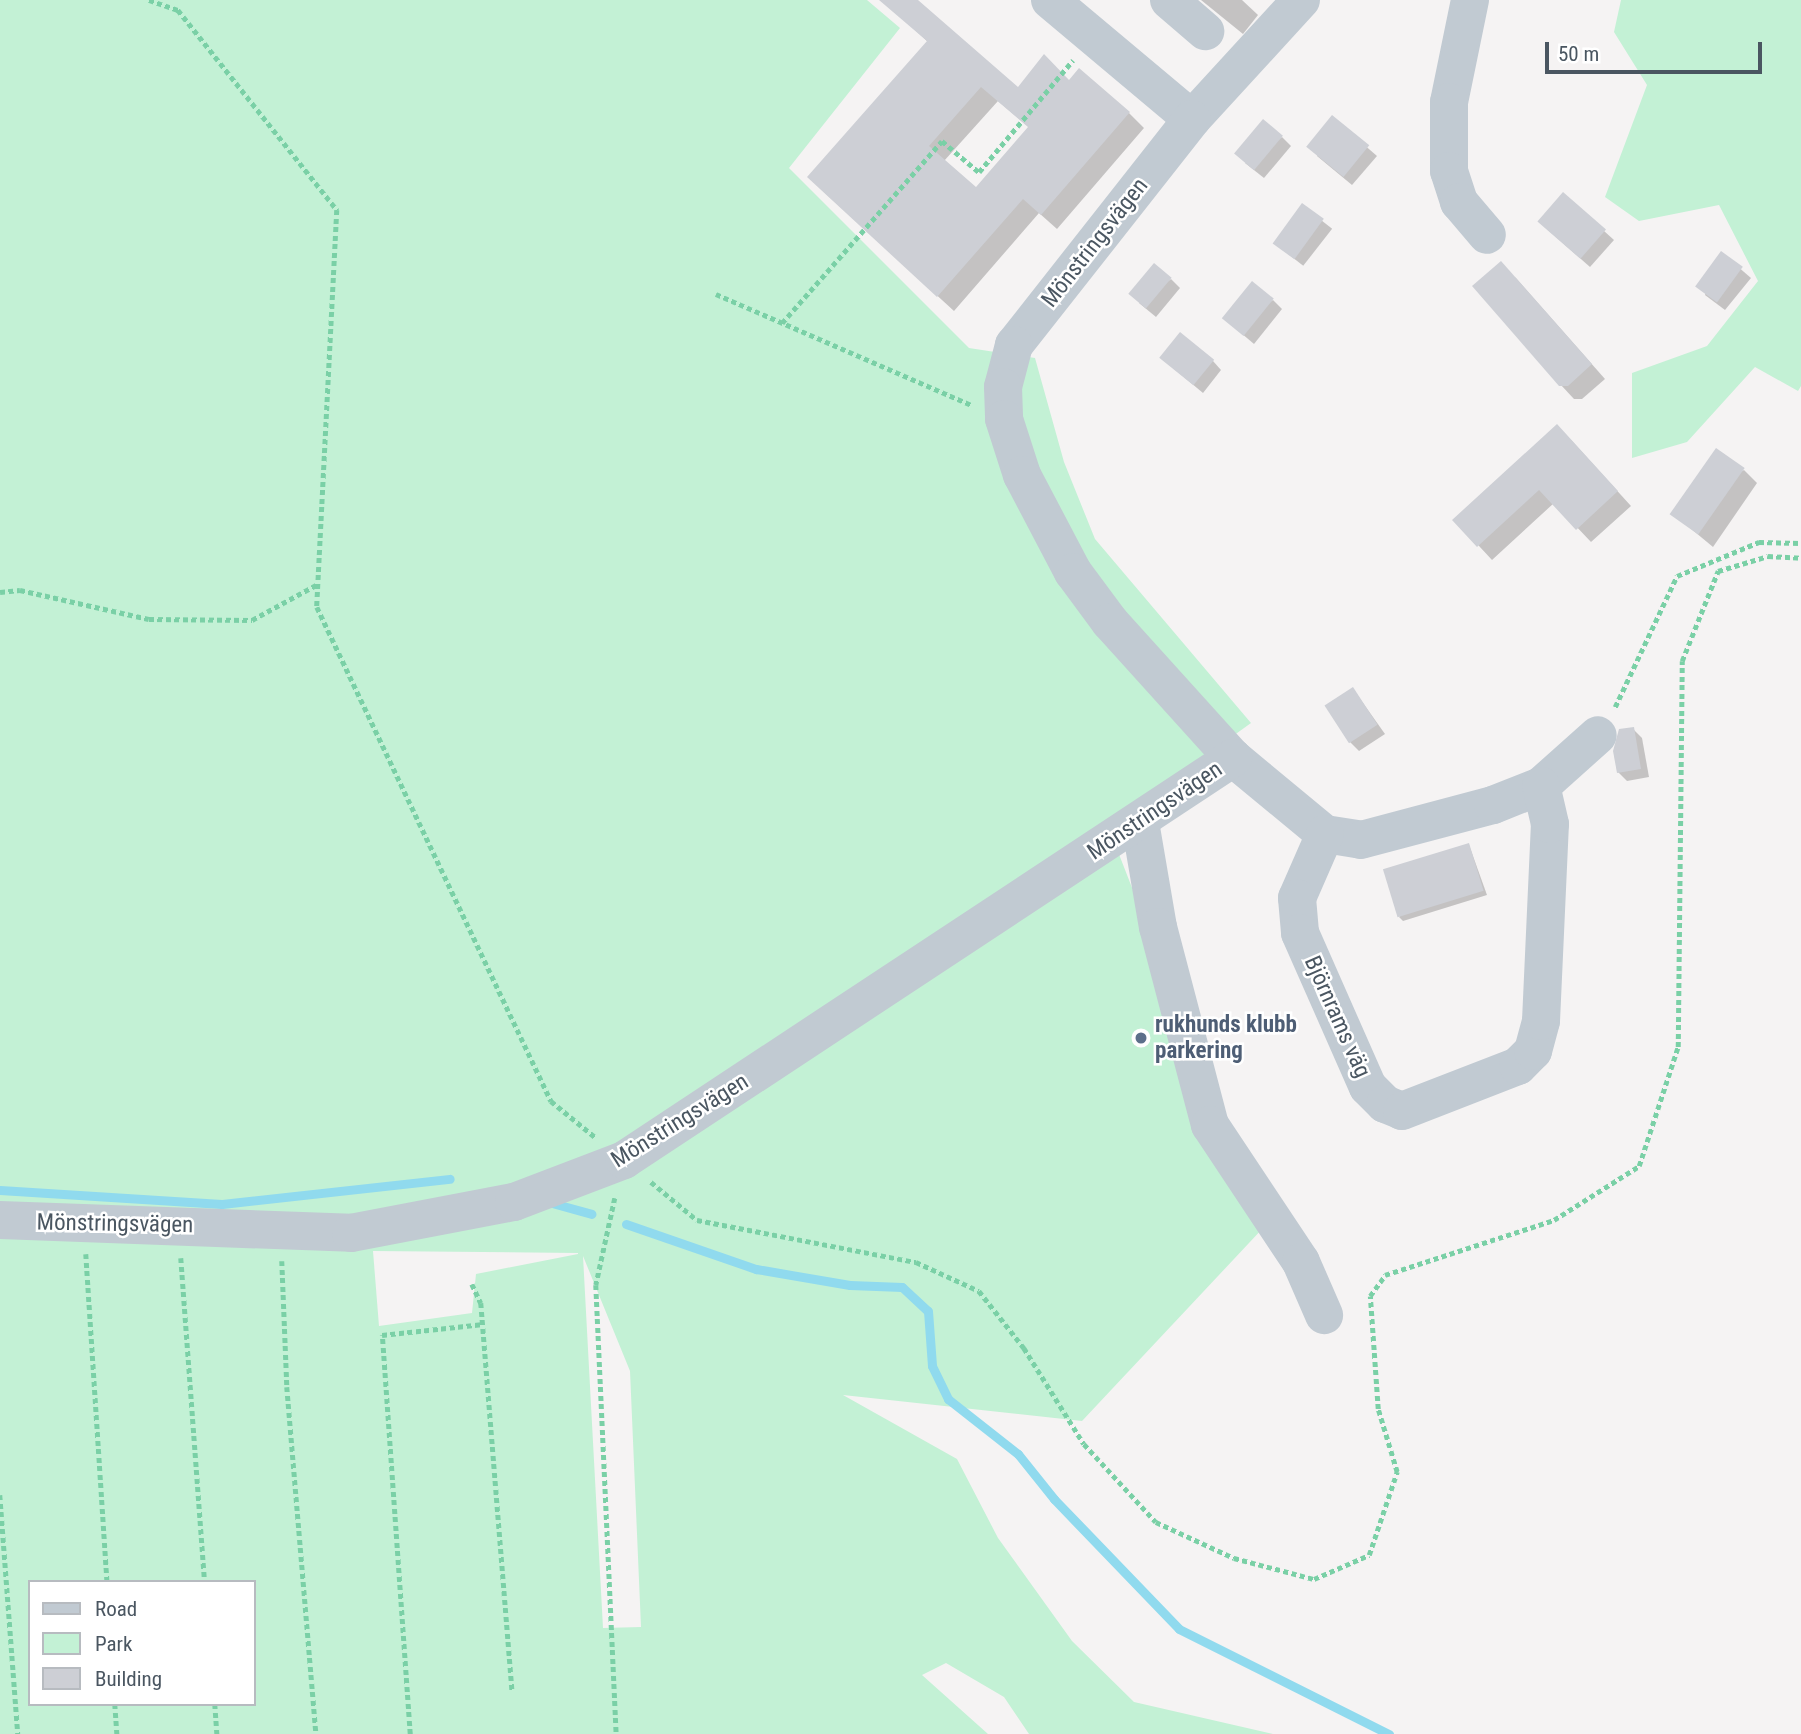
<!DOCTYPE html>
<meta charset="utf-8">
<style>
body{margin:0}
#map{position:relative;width:1801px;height:1734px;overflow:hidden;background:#f5f3f3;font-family:"Roboto Condensed",sans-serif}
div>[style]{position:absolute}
.green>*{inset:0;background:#c3f1d5}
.shadow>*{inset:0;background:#0003;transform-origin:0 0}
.stream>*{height:9px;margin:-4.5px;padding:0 4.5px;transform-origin:4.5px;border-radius:4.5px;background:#90daee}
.building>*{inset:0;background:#cdcfd5;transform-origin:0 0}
.path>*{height:4.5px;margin-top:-2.25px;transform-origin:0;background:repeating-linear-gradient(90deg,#7ad0a6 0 5px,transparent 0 8.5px)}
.minor>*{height:38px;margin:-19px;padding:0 19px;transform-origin:19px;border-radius:19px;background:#c1cad2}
.dots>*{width:19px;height:19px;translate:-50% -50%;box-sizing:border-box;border:4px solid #fff;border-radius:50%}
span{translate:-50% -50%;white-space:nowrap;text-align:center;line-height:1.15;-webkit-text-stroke:5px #fff;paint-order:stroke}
.street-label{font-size:23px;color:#4a5661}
.service-label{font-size:23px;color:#4e5e75;font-weight:700}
.left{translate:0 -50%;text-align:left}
.legend{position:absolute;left:28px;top:1580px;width:228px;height:126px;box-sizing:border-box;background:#fff;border:2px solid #b7bbc0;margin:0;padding:9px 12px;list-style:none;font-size:21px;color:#4a5661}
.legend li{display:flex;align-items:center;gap:14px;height:35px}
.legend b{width:35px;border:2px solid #b7bbc0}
.scale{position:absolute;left:1545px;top:42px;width:217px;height:32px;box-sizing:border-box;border:4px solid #4a5661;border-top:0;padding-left:9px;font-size:21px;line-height:24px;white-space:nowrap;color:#4a5661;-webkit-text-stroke:5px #fff;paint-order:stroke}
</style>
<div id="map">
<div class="green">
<i style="clip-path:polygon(evenodd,0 0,867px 0,900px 28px,789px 168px,969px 348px,1035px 358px,1064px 462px,1095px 539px,1251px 723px,1108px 826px,1264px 1227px,1082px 1421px,843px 1395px,957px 1459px,998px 1538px,1072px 1641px,1134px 1702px,1273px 1734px,1029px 1734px,1004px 1697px,946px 1663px,922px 1675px,988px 1734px,0 1734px,0 0,373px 1251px,578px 1253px,578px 1254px,476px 1274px,472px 1313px,379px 1326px,373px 1251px,0 0,583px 1256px,630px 1371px,641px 1627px,603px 1628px,583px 1256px,0 0,30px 1582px,254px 1582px,254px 1704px,30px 1704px,30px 1582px)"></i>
<i style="clip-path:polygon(1621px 0,1801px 0,1801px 386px,1798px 391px,1755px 367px,1687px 442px,1632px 458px,1632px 373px,1707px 346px,1758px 281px,1719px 205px,1639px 221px,1605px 197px,1647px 85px,1614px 32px)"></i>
</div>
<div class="shadow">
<i style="clip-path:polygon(evenodd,896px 0,916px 0,1018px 90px,1129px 113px,1144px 128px,1057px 229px,1039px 213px,954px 311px,824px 192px,928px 42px,890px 7px,896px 0,998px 101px,1030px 128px,977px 189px,944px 161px,998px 101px)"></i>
<i style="clip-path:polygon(1201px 0,1242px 0,1258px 15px,1243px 34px)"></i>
<i style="clip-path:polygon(1332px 117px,1377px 156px,1352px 185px,1317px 156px)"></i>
<i style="clip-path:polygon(1282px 137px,1291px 146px,1264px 178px,1245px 163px)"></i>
<i style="clip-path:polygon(1563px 194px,1614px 240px,1590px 267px,1548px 230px)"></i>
<i style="left:1303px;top:206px;width:37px;height:47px;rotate:38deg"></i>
<i style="clip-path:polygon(1722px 253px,1751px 278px,1725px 310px,1705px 295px)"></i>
<i style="clip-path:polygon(1515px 277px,1605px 379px,1582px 399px,1574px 399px,1560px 384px)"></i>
<i style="clip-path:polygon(1171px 279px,1180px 288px,1156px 317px,1139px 303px)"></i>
<i style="clip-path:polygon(1273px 300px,1282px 309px,1254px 344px,1234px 327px)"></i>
<i style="clip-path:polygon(1161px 358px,1213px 361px,1221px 370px,1203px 393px)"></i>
<i style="clip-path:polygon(1571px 440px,1631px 506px,1591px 542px,1554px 503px,1492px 560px,1455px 520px)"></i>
<i style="clip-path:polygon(1744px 470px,1757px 483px,1713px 547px,1672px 513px)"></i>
<i style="clip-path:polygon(1353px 689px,1385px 734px,1359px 751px,1350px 742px)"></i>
<i style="clip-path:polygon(1633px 729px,1642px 738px,1649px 777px,1627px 781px,1618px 772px)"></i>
<i style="clip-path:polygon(1469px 845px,1487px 895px,1403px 921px,1399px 917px)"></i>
</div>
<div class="stream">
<i style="left:0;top:1190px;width:222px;rotate:3.6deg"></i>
<i style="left:222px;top:1204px;width:229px;rotate:-6.3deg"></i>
<i style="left:552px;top:1203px;width:41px;rotate:15.4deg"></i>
<i style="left:626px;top:1224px;width:138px;rotate:19.1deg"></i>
<i style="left:756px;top:1269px;width:95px;rotate:9.7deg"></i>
<i style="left:850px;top:1285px;width:52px;rotate:2.2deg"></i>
<i style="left:902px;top:1287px;width:35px;rotate:43deg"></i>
<i style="left:928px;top:1311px;width:55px;rotate:85.8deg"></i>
<i style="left:932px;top:1366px;width:37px;rotate:64deg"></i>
<i style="left:948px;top:1399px;width:89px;rotate:38.2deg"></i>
<i style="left:1018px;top:1454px;width:58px;rotate:51.3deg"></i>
<i style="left:1054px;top:1499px;width:180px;rotate:46.1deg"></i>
<i style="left:1179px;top:1629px;width:235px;rotate:26.6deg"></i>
</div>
<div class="building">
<i style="clip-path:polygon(evenodd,879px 0,918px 0,1018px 87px,1044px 54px,1069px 80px,1079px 68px,1130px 112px,1041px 215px,1023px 199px,937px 297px,807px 177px,927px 41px,879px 0,981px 87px,1028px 127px,976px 187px,929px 146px,981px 87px)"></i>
<i style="left:1332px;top:115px;width:48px;height:41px;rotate:39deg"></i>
<i style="left:1263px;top:119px;width:26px;height:45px;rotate:40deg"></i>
<i style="left:1563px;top:192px;width:57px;height:39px;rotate:41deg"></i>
<i style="left:1302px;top:203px;width:27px;height:50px;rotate:36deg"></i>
<i style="left:1721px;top:251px;width:27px;height:44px;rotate:36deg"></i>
<i style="clip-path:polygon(1501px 261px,1592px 364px,1568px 386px,1559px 386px,1472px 286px)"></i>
<i style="left:1154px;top:263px;width:23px;height:40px;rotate:40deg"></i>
<i style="left:1252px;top:281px;width:28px;height:48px;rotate:39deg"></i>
<i style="left:1180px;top:332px;width:44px;height:33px;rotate:39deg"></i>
<i style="clip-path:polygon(1557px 424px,1618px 491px,1576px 530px,1539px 490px,1477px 547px,1452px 520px)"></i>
<i style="left:1716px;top:448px;width:35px;height:81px;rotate:35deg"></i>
<i style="left:1353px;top:687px;width:45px;height:34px;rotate:57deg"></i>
<i style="clip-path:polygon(1634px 727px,1641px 769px,1617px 773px,1613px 751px,1619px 729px)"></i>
<i style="left:1469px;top:843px;width:50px;height:90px;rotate:73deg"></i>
</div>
<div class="path">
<i style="left:149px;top:0;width:31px;rotate:19deg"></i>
<i style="left:178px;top:10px;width:256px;rotate:51.5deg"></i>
<i style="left:337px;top:210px;width:398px;rotate:92.9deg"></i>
<i style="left:317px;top:607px;width:547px;rotate:64.65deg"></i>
<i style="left:551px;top:1101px;width:57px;rotate:39.3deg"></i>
<i style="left:716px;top:294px;width:278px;rotate:23.5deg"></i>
<i style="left:782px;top:323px;width:242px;rotate:-48.7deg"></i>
<i style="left:942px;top:141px;width:48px;rotate:40deg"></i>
<i style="left:979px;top:172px;width:146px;rotate:-50deg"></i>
<i style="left:0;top:592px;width:20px;rotate:-6deg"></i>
<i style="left:20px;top:590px;width:132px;rotate:12.7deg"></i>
<i style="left:149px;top:619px;width:103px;rotate:0.6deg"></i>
<i style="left:252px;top:620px;width:75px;rotate:-28.6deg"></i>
<i style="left:1615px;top:707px;width:145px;rotate:-64.7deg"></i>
<i style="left:1677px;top:576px;width:89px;rotate:-22.5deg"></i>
<i style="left:1759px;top:542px;width:42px;rotate:1.4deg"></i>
<i style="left:651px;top:1182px;width:60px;rotate:39.6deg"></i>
<i style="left:697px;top:1220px;width:223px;rotate:10.9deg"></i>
<i style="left:916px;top:1262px;width:69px;rotate:24.7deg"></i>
<i style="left:979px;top:1291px;width:73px;rotate:51.7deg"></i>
<i style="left:1024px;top:1348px;width:113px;rotate:58deg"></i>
<i style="left:1084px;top:1444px;width:106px;rotate:47.3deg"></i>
<i style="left:1156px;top:1522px;width:86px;rotate:24.8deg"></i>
<i style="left:1234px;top:1558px;width:83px;rotate:14.7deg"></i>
<i style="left:1314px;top:1579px;width:60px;rotate:-23.6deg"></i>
<i style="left:1369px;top:1555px;width:88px;rotate:-71.4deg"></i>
<i style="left:1397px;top:1472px;width:66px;rotate:-106.8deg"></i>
<i style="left:1378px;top:1409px;width:113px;rotate:-94deg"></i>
<i style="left:1370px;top:1296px;width:26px;rotate:-54deg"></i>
<i style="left:1385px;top:1275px;width:178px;rotate:-18deg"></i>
<i style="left:1554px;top:1220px;width:101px;rotate:-32.4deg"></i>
<i style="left:1639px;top:1166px;width:125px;rotate:-71.9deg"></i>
<i style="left:1678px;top:1047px;width:386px;rotate:-89.4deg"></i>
<i style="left:1682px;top:661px;width:97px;rotate:-68.2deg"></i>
<i style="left:1718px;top:571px;width:52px;rotate:-16.7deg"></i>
<i style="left:1768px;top:556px;width:33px;rotate:3deg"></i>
<i style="left:615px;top:1198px;width:89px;rotate:102.3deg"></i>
<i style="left:596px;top:1285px;width:449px;rotate:87.4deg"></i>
<i style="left:86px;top:1254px;width:329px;rotate:86.3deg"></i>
<i style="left:181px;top:1258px;width:325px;rotate:85.8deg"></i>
<i style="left:282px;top:1261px;width:126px;rotate:87.7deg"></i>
<i style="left:287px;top:1387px;width:348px;rotate:85.2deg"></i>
<i style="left:472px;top:1284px;width:21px;rotate:65deg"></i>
<i style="left:481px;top:1303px;width:388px;rotate:85.4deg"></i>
<i style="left:0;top:1495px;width:240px;rotate:85.7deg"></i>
<i style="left:115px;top:1704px;width:30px;rotate:86deg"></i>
<i style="left:215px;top:1704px;width:30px;rotate:86deg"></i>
<i style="left:410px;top:1734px;width:400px;rotate:-94deg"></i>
<i style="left:382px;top:1335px;width:102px;rotate:-6.2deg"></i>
</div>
<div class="minor">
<i style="left:1050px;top:0;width:185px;rotate:40deg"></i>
<i style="left:1169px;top:0;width:48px;rotate:40.7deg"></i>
<i style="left:1301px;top:0;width:161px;rotate:132.5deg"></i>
<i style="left:1192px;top:119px;width:288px;rotate:128.2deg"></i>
<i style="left:1014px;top:345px;width:43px;rotate:104.7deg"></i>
<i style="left:1003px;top:387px;width:32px;rotate:88deg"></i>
<i style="left:1004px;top:419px;width:59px;rotate:72.2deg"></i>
<i style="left:1022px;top:475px;width:110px;rotate:62.3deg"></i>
<i style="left:1073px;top:572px;width:62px;rotate:53.5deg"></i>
<i style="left:1110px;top:622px;width:183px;rotate:47.9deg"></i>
<i style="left:1233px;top:758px;width:119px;rotate:39.6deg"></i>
<i style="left:1325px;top:834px;width:36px;rotate:9deg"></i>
<i style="left:1361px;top:840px;width:137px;rotate:-14.9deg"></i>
<i style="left:1493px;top:805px;width:52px;rotate:-21.6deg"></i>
<i style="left:1541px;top:786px;width:76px;rotate:-41.8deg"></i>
<i style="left:1470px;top:0;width:104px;rotate:101.6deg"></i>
<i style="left:1449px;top:102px;width:69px;rotate:90deg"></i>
<i style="left:1449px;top:171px;width:33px;rotate:72deg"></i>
<i style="left:1459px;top:202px;width:43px;rotate:49.7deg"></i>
<i style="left:1140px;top:822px;width:107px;rotate:80.3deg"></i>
<i style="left:1158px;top:927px;width:205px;rotate:75.3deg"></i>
<i style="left:1210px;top:1125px;width:164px;rotate:56.4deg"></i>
<i style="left:1301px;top:1262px;width:58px;rotate:66.5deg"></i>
<i style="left:1325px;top:834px;width:70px;rotate:113.6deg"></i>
<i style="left:1297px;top:898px;width:35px;rotate:85deg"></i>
<i style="left:1300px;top:933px;width:168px;rotate:66.2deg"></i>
<i style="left:1368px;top:1087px;width:24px;rotate:45deg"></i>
<i style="left:1385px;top:1104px;width:18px;rotate:22deg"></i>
<i style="left:1402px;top:1111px;width:124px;rotate:-21.2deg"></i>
<i style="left:1518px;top:1066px;width:21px;rotate:-45deg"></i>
<i style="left:1533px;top:1051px;width:31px;rotate:-75deg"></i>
<i style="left:1541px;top:1021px;width:197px;rotate:-87.4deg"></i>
<i style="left:1550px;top:824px;width:39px;rotate:-103deg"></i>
<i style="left:0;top:1220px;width:351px;rotate:2.1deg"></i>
<i style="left:351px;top:1233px;width:166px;rotate:-10.8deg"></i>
<i style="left:514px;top:1202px;width:118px;rotate:-20.9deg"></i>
<i style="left:624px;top:1160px;width:730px;rotate:-33.43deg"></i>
</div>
<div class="dots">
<i style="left:1141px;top:1038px;background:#5c6f8a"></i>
</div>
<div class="street-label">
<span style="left:1095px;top:243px;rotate:-52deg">Mönstringsvägen</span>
<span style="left:1155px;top:811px;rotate:-34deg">Mönstringsvägen</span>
<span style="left:1337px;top:1017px;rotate:66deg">Björnrams väg</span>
<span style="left:680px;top:1121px;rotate:-32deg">Mönstringsvägen</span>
<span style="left:115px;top:1224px;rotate:1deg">Mönstringsvägen</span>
</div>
<div class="service-label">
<span class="left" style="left:1155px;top:1038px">rukhunds klubb<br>parkering</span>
</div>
<ul class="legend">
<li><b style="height:9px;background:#c1cad2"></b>Road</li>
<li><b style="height:19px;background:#c3f1d5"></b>Park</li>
<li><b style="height:19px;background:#cdcfd5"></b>Building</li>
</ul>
<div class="scale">50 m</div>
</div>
